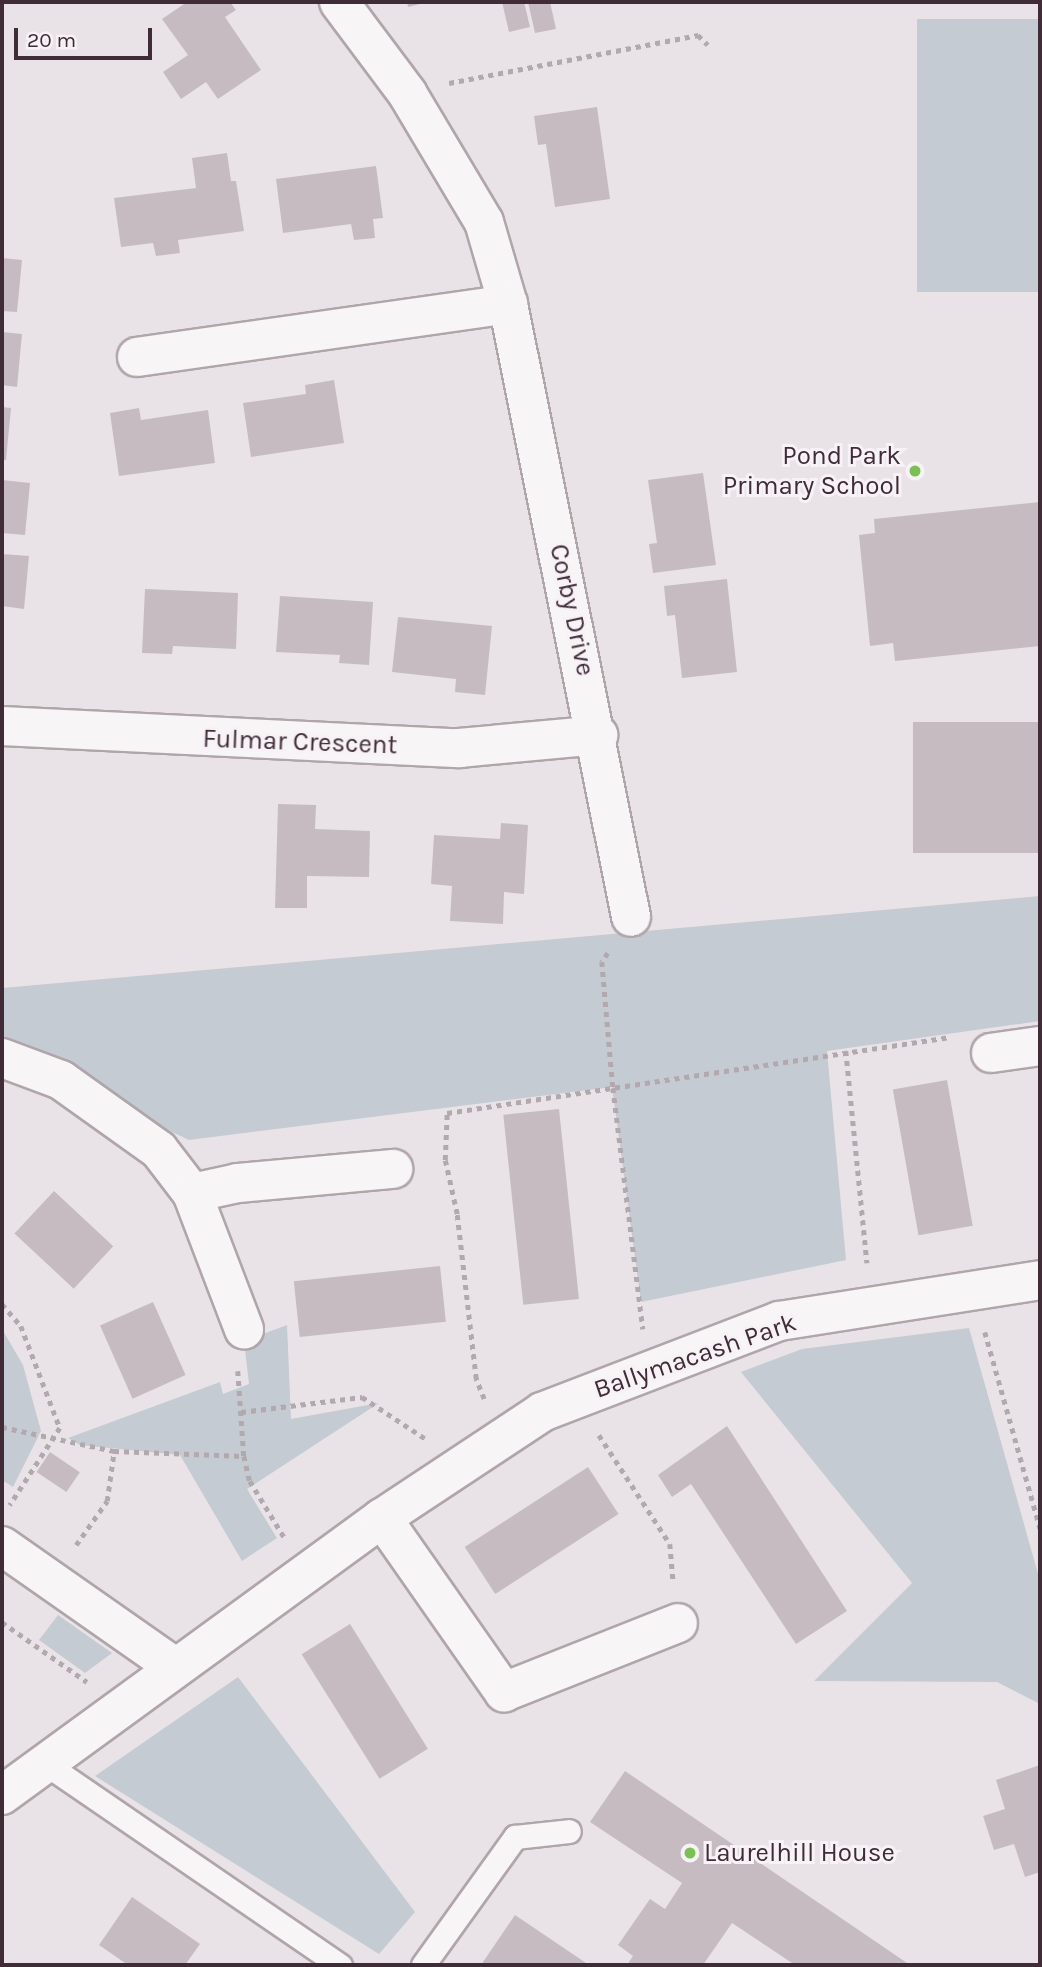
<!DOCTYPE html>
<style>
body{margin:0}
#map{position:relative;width:1042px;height:1967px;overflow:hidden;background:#e9e3e7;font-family:Karla,sans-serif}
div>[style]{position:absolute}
.green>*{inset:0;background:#c5cbd2;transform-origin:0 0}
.building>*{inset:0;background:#c6bbc1;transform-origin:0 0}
.path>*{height:4.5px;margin-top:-2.25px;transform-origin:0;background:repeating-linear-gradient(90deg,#b2a9ae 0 5px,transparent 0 10px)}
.roads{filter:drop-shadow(2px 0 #b0a5ab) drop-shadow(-2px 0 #b0a5ab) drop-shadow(0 2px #b0a5ab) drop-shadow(0 -2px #b0a5ab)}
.service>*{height:23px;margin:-11.5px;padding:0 11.5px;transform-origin:11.5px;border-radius:11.5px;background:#f8f5f7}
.minor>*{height:38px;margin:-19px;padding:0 19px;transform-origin:19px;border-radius:19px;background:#f8f5f7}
.dots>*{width:19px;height:19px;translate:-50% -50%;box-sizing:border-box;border:4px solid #f7f2f5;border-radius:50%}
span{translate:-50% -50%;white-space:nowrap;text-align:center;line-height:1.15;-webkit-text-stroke:6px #f7f2f5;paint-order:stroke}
.poi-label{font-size:26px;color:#402c37}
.right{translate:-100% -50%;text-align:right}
.left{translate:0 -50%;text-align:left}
.street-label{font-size:26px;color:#402c37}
.frame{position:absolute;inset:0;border:4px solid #402c37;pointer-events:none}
.scale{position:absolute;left:14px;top:28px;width:138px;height:32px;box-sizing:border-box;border:4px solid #402c37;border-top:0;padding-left:9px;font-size:21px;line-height:24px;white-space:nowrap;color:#402c37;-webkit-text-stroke:5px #f7f2f5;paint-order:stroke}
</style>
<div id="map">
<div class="green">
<i style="left:1040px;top:19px;width:273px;height:123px;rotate:90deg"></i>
<i style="clip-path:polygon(1040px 896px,1040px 1021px,827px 1051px,846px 1260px,641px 1302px,612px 1087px,189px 1140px,2px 1052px,2px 988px)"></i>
<i style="clip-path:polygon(287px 1325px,291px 1419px,379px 1403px,247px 1489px,277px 1538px,242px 1561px,180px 1455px,80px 1445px,68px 1438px,220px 1382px,223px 1394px,249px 1384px,244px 1341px)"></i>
<i style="clip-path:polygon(969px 1328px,1040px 1581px,1040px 1704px,997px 1682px,814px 1681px,912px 1583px,741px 1372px,802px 1349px)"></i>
<i style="clip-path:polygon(2px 1329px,23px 1365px,41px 1431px,13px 1487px,2px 1480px)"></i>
<i style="clip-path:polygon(58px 1615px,112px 1653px,85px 1673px,39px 1640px)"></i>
<i style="clip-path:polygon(238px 1677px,415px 1912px,379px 1954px,95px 1776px)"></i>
</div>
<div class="building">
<i style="clip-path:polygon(187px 2px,230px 2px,236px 10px,225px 17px,261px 70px,218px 99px,206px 82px,181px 99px,163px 72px,188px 55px,162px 19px)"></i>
<i style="clip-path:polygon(407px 2px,424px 2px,424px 3px,408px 7px)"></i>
<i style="clip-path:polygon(502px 2px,524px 2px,530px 27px,509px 32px)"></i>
<i style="clip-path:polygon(528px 2px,550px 2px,556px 29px,535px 33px)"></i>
<i style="clip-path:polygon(597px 107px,610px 199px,555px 207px,546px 144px,538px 145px,534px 116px)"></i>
<i style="clip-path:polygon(227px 153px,231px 181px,236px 181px,244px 231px,178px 240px,180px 253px,156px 256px,153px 243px,121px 247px,114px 198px,196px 188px,192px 158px)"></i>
<i style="clip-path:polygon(376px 166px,383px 218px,373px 219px,375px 238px,354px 240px,351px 224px,283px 233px,276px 179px)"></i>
<i style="clip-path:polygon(2px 258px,22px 260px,17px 312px,2px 311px)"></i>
<i style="clip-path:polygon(2px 332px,22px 334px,17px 387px,2px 385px)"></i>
<i style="clip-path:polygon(334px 380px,344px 443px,251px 457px,243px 403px,306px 394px,305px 385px)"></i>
<i style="clip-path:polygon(2px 407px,11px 408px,6px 460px,2px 460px)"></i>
<i style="clip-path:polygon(139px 408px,141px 420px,208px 410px,215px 463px,119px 476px,110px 413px)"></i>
<i style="clip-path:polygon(703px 473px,716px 565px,653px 573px,649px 544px,657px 543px,648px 480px)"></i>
<i style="clip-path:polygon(2px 480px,30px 483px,25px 535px,2px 533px)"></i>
<i style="clip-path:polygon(1040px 502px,1040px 646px,895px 661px,893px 643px,870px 646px,859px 535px,875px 533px,874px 519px)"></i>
<i style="clip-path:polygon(2px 554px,29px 556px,24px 609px,2px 606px)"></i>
<i style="clip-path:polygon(727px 579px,737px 672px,682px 678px,675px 615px,667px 616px,664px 586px)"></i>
<i style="clip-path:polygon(145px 589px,238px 593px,236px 649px,173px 646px,172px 654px,142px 653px)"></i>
<i style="clip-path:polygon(280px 596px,373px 602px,369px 665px,339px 663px,340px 655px,276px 652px)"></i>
<i style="clip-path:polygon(398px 617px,492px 626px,485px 695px,455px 692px,456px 679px,392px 672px)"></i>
<i style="left:1040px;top:722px;width:131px;height:127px;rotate:90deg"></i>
<i style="clip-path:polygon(278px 804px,316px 805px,315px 829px,370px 831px,369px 877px,307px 876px,307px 908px,275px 908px)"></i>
<i style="clip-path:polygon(501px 823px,528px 825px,524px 894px,504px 892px,503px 924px,450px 921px,452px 886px,431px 884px,434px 835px,500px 839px)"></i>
<i style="left:947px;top:1080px;width:148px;height:55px;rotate:80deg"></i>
<i style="left:559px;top:1109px;width:191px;height:56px;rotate:84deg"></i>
<i style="left:54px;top:1191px;width:81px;height:58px;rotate:43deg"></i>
<i style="left:440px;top:1266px;width:56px;height:147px;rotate:84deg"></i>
<i style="left:153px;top:1302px;width:80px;height:58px;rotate:66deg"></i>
<i style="clip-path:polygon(727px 1426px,847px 1611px,796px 1644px,691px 1484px,672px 1497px,658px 1475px)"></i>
<i style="left:50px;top:1452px;width:36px;height:24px;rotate:34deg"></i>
<i style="left:588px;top:1467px;width:56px;height:147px;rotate:57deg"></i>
<i style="left:350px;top:1624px;width:147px;height:57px;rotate:58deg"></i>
<i style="clip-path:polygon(1040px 1765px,1040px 1872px,1025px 1877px,1014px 1844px,994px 1850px,983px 1816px,1005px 1809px,996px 1780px)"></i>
<i style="clip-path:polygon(625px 1771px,910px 1965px,795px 1965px,732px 1923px,703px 1965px,627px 1965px,633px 1956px,618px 1945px,650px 1899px,665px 1909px,682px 1883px,590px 1822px)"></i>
<i style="clip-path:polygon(132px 1897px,200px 1944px,185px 1965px,128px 1965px,99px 1945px)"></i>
<i style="clip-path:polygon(515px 1915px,589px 1965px,481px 1965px)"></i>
</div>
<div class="path">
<i style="left:449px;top:83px;width:254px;rotate:-10.9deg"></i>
<i style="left:698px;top:35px;width:14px;rotate:45deg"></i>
<i style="left:608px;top:953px;width:11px;rotate:124deg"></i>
<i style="left:602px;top:962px;width:126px;rotate:85deg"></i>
<i style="left:613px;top:1088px;width:243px;rotate:82.9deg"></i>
<i style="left:846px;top:1051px;width:213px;rotate:84.3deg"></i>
<i style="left:2px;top:1304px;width:29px;rotate:49deg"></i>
<i style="left:21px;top:1326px;width:109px;rotate:69.1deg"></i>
<i style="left:60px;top:1428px;width:92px;rotate:123deg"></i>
<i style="left:985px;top:1332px;width:204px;rotate:74.3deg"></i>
<i style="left:238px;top:1371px;width:85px;rotate:86deg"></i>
<i style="left:244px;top:1456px;width:26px;rotate:77deg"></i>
<i style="left:250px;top:1481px;width:66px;rotate:58.7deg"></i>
<i style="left:484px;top:1399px;width:22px;rotate:-112deg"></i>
<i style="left:476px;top:1379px;width:166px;rotate:-96.6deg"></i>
<i style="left:457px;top:1214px;width:55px;rotate:-102.5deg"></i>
<i style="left:445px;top:1160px;width:47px;rotate:-87.6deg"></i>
<i style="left:447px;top:1113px;width:509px;rotate:-8.59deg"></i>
<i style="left:241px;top:1412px;width:122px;rotate:-7.1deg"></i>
<i style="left:362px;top:1397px;width:77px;rotate:33.3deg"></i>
<i style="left:2px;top:1427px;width:115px;rotate:12.1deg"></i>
<i style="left:114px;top:1451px;width:130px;rotate:2.2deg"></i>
<i style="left:599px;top:1435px;width:130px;rotate:56.9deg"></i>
<i style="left:670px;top:1544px;width:36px;rotate:85deg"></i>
<i style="left:76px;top:1545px;width:54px;rotate:-54.8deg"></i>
<i style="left:107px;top:1501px;width:50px;rotate:-82deg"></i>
<i style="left:2px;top:1622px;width:104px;rotate:35.2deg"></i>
</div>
<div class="roads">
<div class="service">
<i style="left:43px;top:1762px;width:360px;rotate:34.4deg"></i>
<i style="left:423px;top:1965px;width:158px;rotate:-54.3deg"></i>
<i style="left:515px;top:1837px;width:54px;rotate:-6.3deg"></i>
</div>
<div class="minor">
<i style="left:339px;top:2px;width:114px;rotate:53.2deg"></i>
<i style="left:407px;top:93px;width:150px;rotate:59.2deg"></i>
<i style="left:484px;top:222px;width:85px;rotate:73.7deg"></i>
<i style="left:508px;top:304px;width:625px;rotate:78.65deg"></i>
<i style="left:137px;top:357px;width:375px;rotate:-8.1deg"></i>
<i style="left:2px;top:726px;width:458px;rotate:2.8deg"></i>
<i style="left:459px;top:748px;width:140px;rotate:-5.3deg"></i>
<i style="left:991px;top:1053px;width:49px;rotate:-8.1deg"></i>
<i style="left:2px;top:1058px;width:63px;rotate:20.4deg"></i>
<i style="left:61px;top:1080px;width:120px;rotate:35.5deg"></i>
<i style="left:159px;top:1150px;width:54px;rotate:52.5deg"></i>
<i style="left:192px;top:1193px;width:146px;rotate:69.1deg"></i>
<i style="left:192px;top:1193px;width:47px;rotate:-12.3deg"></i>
<i style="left:238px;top:1183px;width:156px;rotate:-5.2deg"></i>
<i style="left:382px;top:1518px;width:213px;rotate:55deg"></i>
<i style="left:504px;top:1692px;width:187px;rotate:-21.6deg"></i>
<i style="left:2px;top:1546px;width:211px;rotate:35deg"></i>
<i style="left:2px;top:1795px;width:470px;rotate:-36.1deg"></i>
<i style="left:382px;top:1518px;width:192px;rotate:-33.5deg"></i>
<i style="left:542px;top:1412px;width:254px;rotate:-21deg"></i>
<i style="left:779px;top:1321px;width:264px;rotate:-8.9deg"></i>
</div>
</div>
<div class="dots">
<i style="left:915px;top:471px;background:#7bc056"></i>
<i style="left:690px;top:1853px;background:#7bc056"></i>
</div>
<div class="poi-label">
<span class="right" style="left:901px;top:471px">Pond Park<br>Primary School</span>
<span class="left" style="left:704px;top:1853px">Laurelhill House</span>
</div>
<div class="street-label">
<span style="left:572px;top:610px;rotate:78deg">Corby Drive</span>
<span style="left:300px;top:742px;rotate:2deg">Fulmar Crescent</span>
<span style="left:695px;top:1356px;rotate:-19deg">Ballymacash Park</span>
</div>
<div class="frame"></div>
<div class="scale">20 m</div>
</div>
